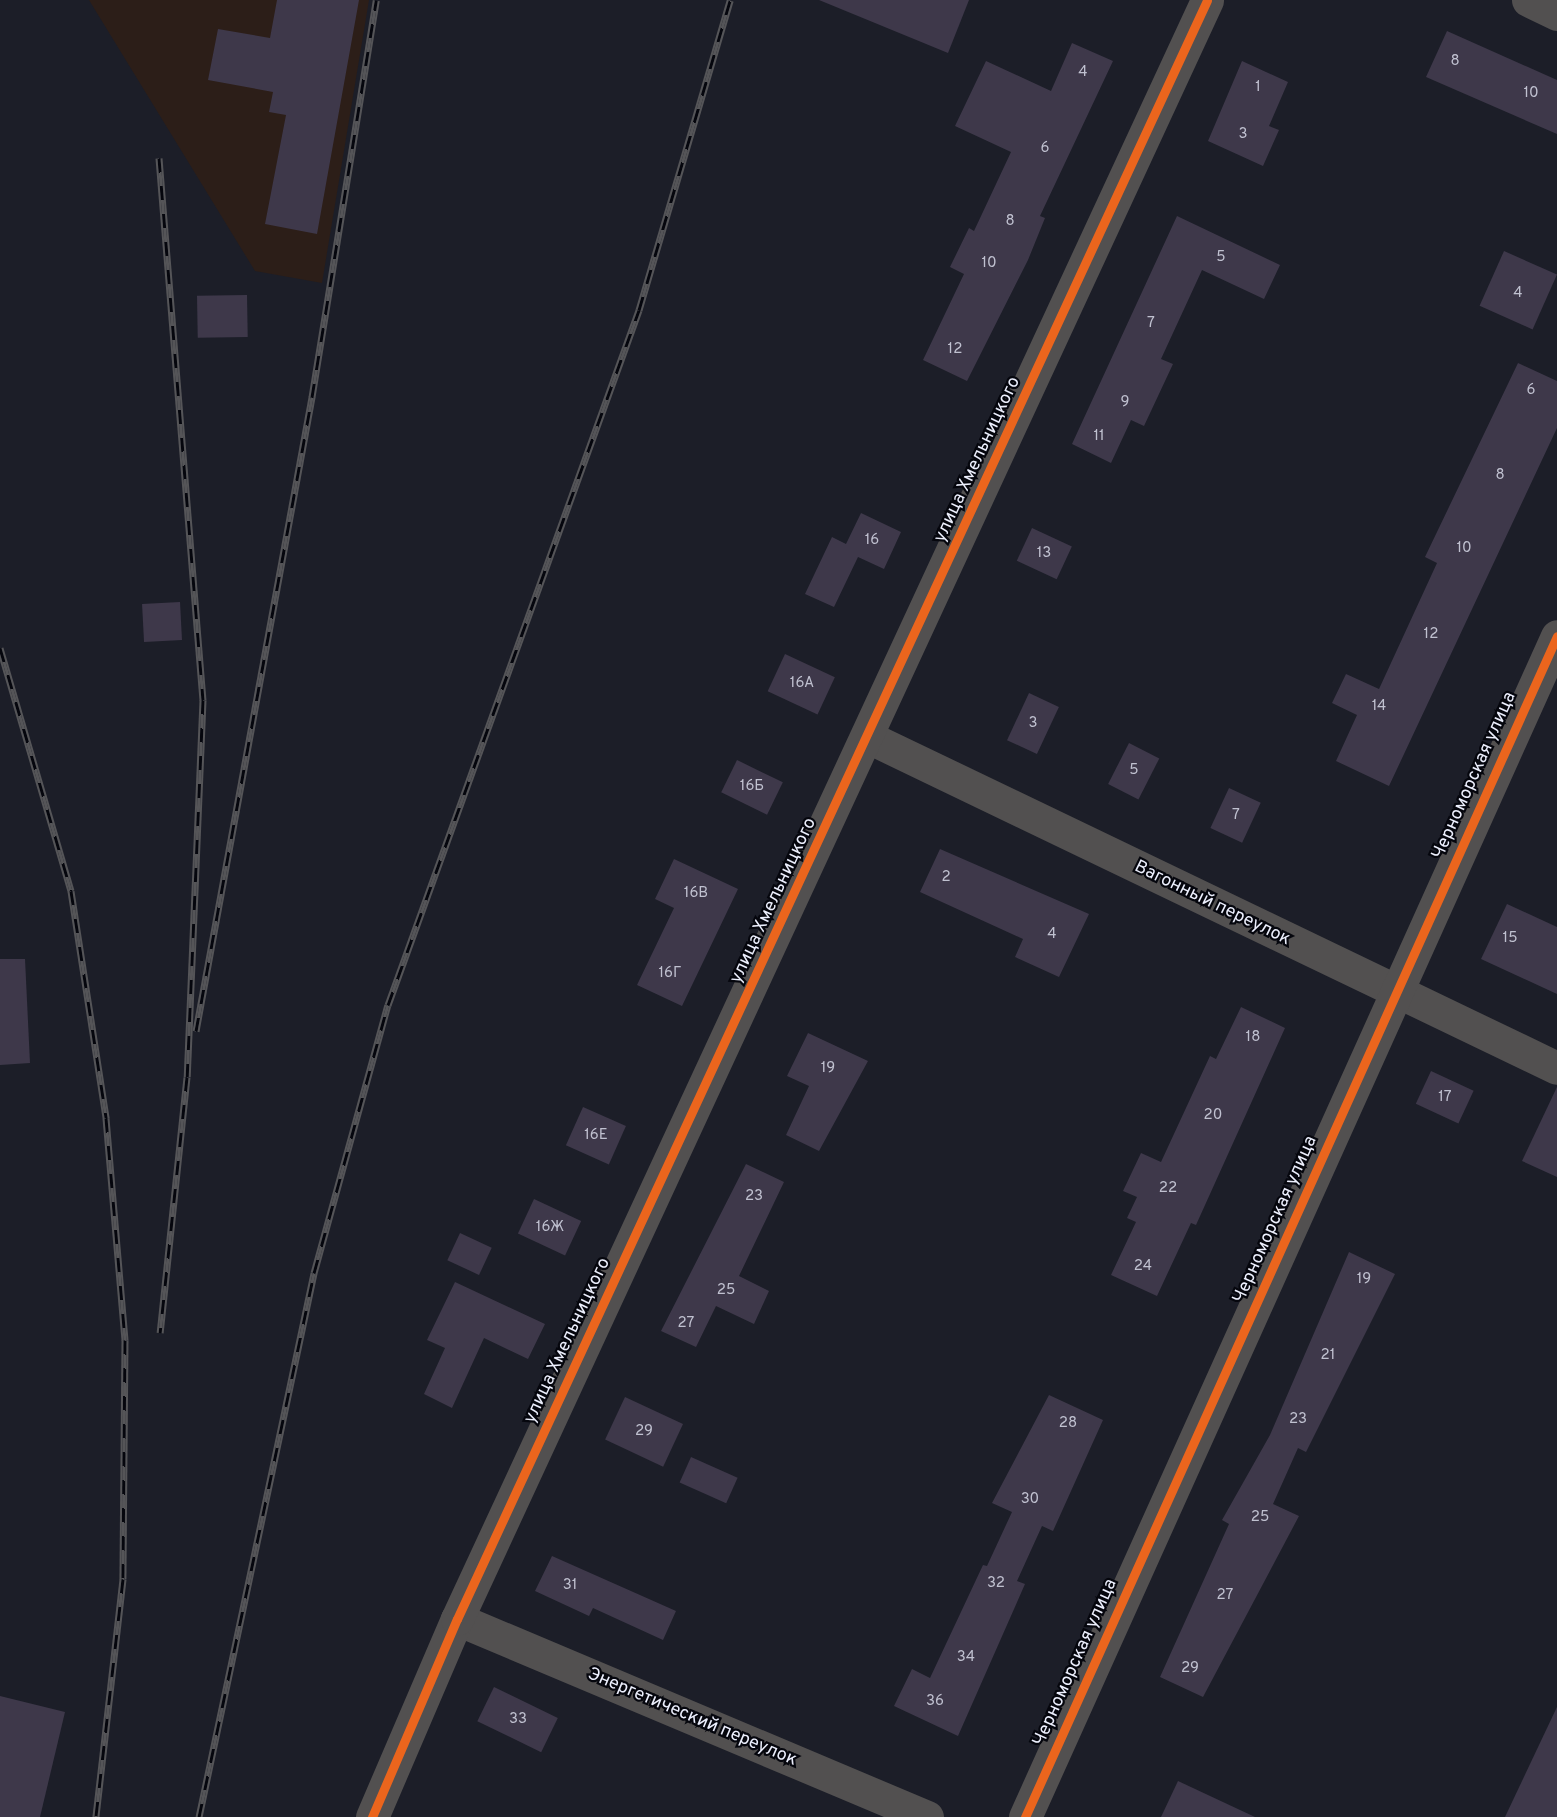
<!DOCTYPE html>
<meta charset="utf-8">
<style>
body{margin:0}
#map{position:relative;width:1557px;height:1817px;overflow:hidden;background:#1c1e28;font-family:Overpass,sans-serif}
div>[style]{position:absolute}
.commercial>*{inset:0;background:#2c1e18}
.building>*{inset:0;background:#3e384a;transform-origin:0 0}
.minor>*{height:33px;margin:-16.5px;padding:0 16.5px;transform-origin:16.5px;border-radius:16.5px;background:#525050}
.rail>*{height:7px;margin-top:-3.5px;transform-origin:0;background:repeating-linear-gradient(90deg,#05060d 0 14px,#555558 0 28px);box-sizing:border-box;border-block:2px solid #555558}
.cycleway>*{height:9px;margin:-4.5px;padding:0 4.5px;transform-origin:4.5px;border-radius:4.5px;background:#eb651d}
span{translate:-50% -50%;white-space:nowrap;text-align:center;line-height:1.15;-webkit-text-stroke:4.5px #05060d;paint-order:stroke}
.number-label{font-size:15px;color:#c0c1d0}
.number-label span{-webkit-text-stroke-width:0}
.street-label{font-size:18px;color:#eceffd}
</style>
<div id="map">
<div class="commercial">
<i style="clip-path:polygon(89px 0,369px 0,322px 283px,255px 271px)"></i>
</div>
<div class="building">
<i style="clip-path:polygon(277px 0,359px 0,317px 234px,265px 224px,286px 115px,269px 112px,273px 92px,208px 80px,218px 29px,270px 38px)"></i>
<i style="clip-path:polygon(819px 0,969px 0,948px 53px)"></i>
<i style="clip-path:polygon(1447px 31px,1557px 80px,1557px 134px,1426px 77px)"></i>
<i style="clip-path:polygon(1072px 43px,1113px 61px,1040px 216px,1045px 218px,1028px 260px,967px 381px,923px 360px,964px 274px,950px 267px,969px 228px,974px 231px,1011px 152px,955px 126px,986px 61px,1051px 91px)"></i>
<i style="clip-path:polygon(1242px 61px,1288px 82px,1269px 126px,1279px 130px,1263px 166px,1208px 141px)"></i>
<i style="clip-path:polygon(1177px 216px,1280px 265px,1264px 299px,1202px 270px,1161px 359px,1173px 364px,1144px 426px,1131px 420px,1111px 463px,1072px 444px)"></i>
<i style="left:1504px;top:251px;width:58px;height:60px;rotate:24deg"></i>
<i style="left:247px;top:295px;width:42px;height:50px;rotate:89deg"></i>
<i style="clip-path:polygon(1518px 363px,1557px 381px,1557px 428px,1389px 786px,1336px 761px,1357px 715px,1332px 703px,1346px 674px,1379px 689px,1437px 563px,1425px 557px)"></i>
<i style="clip-path:polygon(861px 513px,901px 532px,884px 569px,858px 557px,834px 607px,805px 594px,832px 537px,846px 544px)"></i>
<i style="left:1032px;top:528px;width:44px;height:36px;rotate:25deg"></i>
<i style="left:180px;top:602px;width:38px;height:38px;rotate:87deg"></i>
<i style="left:785px;top:654px;width:55px;height:41px;rotate:25deg"></i>
<i style="left:1029px;top:693px;width:33px;height:52px;rotate:25deg"></i>
<i style="left:1129px;top:743px;width:34px;height:46px;rotate:27deg"></i>
<i style="left:737px;top:760px;width:51px;height:36px;rotate:26deg"></i>
<i style="left:1229px;top:788px;width:35px;height:44px;rotate:25deg"></i>
<i style="clip-path:polygon(940px 849px,1089px 914px,1059px 977px,1015px 957px,1023px 939px,920px 892px)"></i>
<i style="clip-path:polygon(674px 859px,738px 889px,682px 1006px,637px 985px,674px 908px,655px 899px)"></i>
<i style="clip-path:polygon(1507px 904px,1557px 927px,1557px 994px,1481px 959px)"></i>
<i style="clip-path:polygon(0 959px,25px 959px,30px 1063px,0 1065px)"></i>
<i style="clip-path:polygon(1241px 1007px,1285px 1028px,1196px 1225px,1191px 1223px,1157px 1296px,1111px 1275px,1136px 1222px,1127px 1218px,1137px 1197px,1123px 1191px,1141px 1153px,1161px 1162px,1210px 1056px,1216px 1059px)"></i>
<i style="clip-path:polygon(808px 1033px,868px 1061px,819px 1151px,786px 1135px,809px 1086px,787px 1076px)"></i>
<i style="left:1431px;top:1071px;width:47px;height:36px;rotate:25deg"></i>
<i style="clip-path:polygon(1557px 1087px,1557px 1177px,1522px 1161px)"></i>
<i style="left:583px;top:1107px;width:47px;height:42px;rotate:24deg"></i>
<i style="clip-path:polygon(746px 1164px,784px 1182px,739px 1276px,769px 1291px,754px 1324px,716px 1306px,696px 1347px,661px 1331px)"></i>
<i style="left:534px;top:1199px;width:52px;height:38px;rotate:25deg"></i>
<i style="left:460px;top:1233px;width:35px;height:30px;rotate:25deg"></i>
<i style="clip-path:polygon(1349px 1252px,1395px 1274px,1306px 1452px,1298px 1448px,1273px 1504px,1299px 1516px,1203px 1697px,1160px 1677px,1229px 1524px,1222px 1520px,1270px 1435px)"></i>
<i style="clip-path:polygon(455px 1282px,545px 1324px,528px 1359px,484px 1338px,452px 1408px,424px 1394px,445px 1348px,427px 1340px)"></i>
<i style="clip-path:polygon(1049px 1395px,1103px 1420px,1053px 1531px,1042px 1526px,1017px 1581px,1025px 1584px,958px 1736px,894px 1706px,912px 1669px,930px 1678px,983px 1565px,987px 1566px,1012px 1512px,992px 1503px)"></i>
<i style="left:625px;top:1397px;width:64px;height:47px;rotate:25deg"></i>
<i style="left:691px;top:1457px;width:51px;height:28px;rotate:24deg"></i>
<i style="clip-path:polygon(552px 1556px,676px 1611px,663px 1640px,593px 1608px,589px 1616px,535px 1591px)"></i>
<i style="left:494px;top:1687px;width:71px;height:38px;rotate:26deg"></i>
<i style="clip-path:polygon(0 1696px,65px 1712px,40px 1817px,0 1817px)"></i>
<i style="clip-path:polygon(1557px 1707px,1557px 1817px,1505px 1817px)"></i>
<i style="clip-path:polygon(1178px 1781px,1255px 1817px,1161px 1817px)"></i>
</div>
<div class="minor">
<i style="left:1528px;top:0;width:32px;rotate:26deg"></i>
<i style="left:868px;top:737px;width:764px;rotate:25.66deg"></i>
<i style="left:457px;top:1619px;width:510px;rotate:22.84deg"></i>
<i style="left:372px;top:1817px;width:215px;rotate:-66.8deg"></i>
<i style="left:457px;top:1619px;width:1784px;rotate:-65.14deg"></i>
<i style="left:1025px;top:1817px;width:1295px;rotate:-65.75deg"></i>
</div>
<div class="rail">
<i style="left:159px;top:158px;width:544px;rotate:85.36deg"></i>
<i style="left:203px;top:700px;width:377px;rotate:92.4deg"></i>
<i style="left:187px;top:1077px;width:257px;rotate:96deg"></i>
<i style="left:0;top:648px;width:253px;rotate:73.7deg"></i>
<i style="left:71px;top:891px;width:230px;rotate:81.2deg"></i>
<i style="left:106px;top:1118px;width:223px;rotate:85.1deg"></i>
<i style="left:125px;top:1340px;width:239px;rotate:90.5deg"></i>
<i style="left:123px;top:1579px;width:240px;rotate:96.5deg"></i>
<i style="left:196px;top:1031px;width:645px;rotate:-79.63deg"></i>
<i style="left:312px;top:397px;width:402px;rotate:-80.8deg"></i>
<i style="left:199px;top:1817px;width:556px;rotate:-78.06deg"></i>
<i style="left:314px;top:1273px;width:278px;rotate:-74.6deg"></i>
<i style="left:388px;top:1005px;width:739px;rotate:-70.14deg"></i>
<i style="left:639px;top:310px;width:323px;rotate:-73.6deg"></i>
</div>
<div class="cycleway">
<i style="left:372px;top:1817px;width:215px;rotate:-66.8deg"></i>
<i style="left:457px;top:1619px;width:1784px;rotate:-65.14deg"></i>
<i style="left:1025px;top:1817px;width:1295px;rotate:-65.75deg"></i>
</div>
<div class="number-label">
<span style="left:1455px;top:62px">8</span>
<span style="left:1083px;top:73px">4</span>
<span style="left:1258px;top:88px">1</span>
<span style="left:1531px;top:94px">10</span>
<span style="left:1243px;top:135px">3</span>
<span style="left:1045px;top:149px">6</span>
<span style="left:1010px;top:222px">8</span>
<span style="left:1221px;top:258px">5</span>
<span style="left:989px;top:264px">10</span>
<span style="left:1518px;top:294px">4</span>
<span style="left:1151px;top:324px">7</span>
<span style="left:955px;top:350px">12</span>
<span style="left:1531px;top:391px">6</span>
<span style="left:1125px;top:403px">9</span>
<span style="left:1099px;top:437px">11</span>
<span style="left:1500px;top:476px">8</span>
<span style="left:872px;top:541px">16</span>
<span style="left:1464px;top:549px">10</span>
<span style="left:1044px;top:554px">13</span>
<span style="left:1431px;top:635px">12</span>
<span style="left:802px;top:684px">16А</span>
<span style="left:1379px;top:707px">14</span>
<span style="left:1033px;top:724px">3</span>
<span style="left:1134px;top:771px">5</span>
<span style="left:752px;top:787px">16Б</span>
<span style="left:1236px;top:816px">7</span>
<span style="left:946px;top:878px">2</span>
<span style="left:696px;top:894px">16В</span>
<span style="left:1052px;top:935px">4</span>
<span style="left:1510px;top:939px">15</span>
<span style="left:670px;top:974px">16Г</span>
<span style="left:1253px;top:1038px">18</span>
<span style="left:828px;top:1069px">19</span>
<span style="left:1445px;top:1098px">17</span>
<span style="left:1213px;top:1116px">20</span>
<span style="left:596px;top:1136px">16Е</span>
<span style="left:1168px;top:1189px">22</span>
<span style="left:754px;top:1197px">23</span>
<span style="left:550px;top:1228px">16Ж</span>
<span style="left:1143px;top:1267px">24</span>
<span style="left:1364px;top:1280px">19</span>
<span style="left:726px;top:1291px">25</span>
<span style="left:686px;top:1324px">27</span>
<span style="left:1328px;top:1356px">21</span>
<span style="left:1298px;top:1420px">23</span>
<span style="left:1068px;top:1424px">28</span>
<span style="left:644px;top:1432px">29</span>
<span style="left:1030px;top:1500px">30</span>
<span style="left:1260px;top:1518px">25</span>
<span style="left:996px;top:1584px">32</span>
<span style="left:570px;top:1586px">31</span>
<span style="left:1225px;top:1596px">27</span>
<span style="left:966px;top:1658px">34</span>
<span style="left:1190px;top:1669px">29</span>
<span style="left:935px;top:1702px">36</span>
<span style="left:518px;top:1720px">33</span>
</div>
<div class="street-label">
<span style="left:978px;top:460px;rotate:-65deg">улица Хмельницкого</span>
<span style="left:1475px;top:776px;rotate:-66deg">Черноморская улица</span>
<span style="left:774px;top:901px;rotate:-65deg">улица Хмельницкого</span>
<span style="left:1212px;top:904px;rotate:26deg">Вагонный переулок</span>
<span style="left:1276px;top:1220px;rotate:-66deg">Черноморская улица</span>
<span style="left:568px;top:1341px;rotate:-65deg">улица Хмельницкого</span>
<span style="left:1076px;top:1663px;rotate:-66deg">Черноморская улица</span>
<span style="left:692px;top:1718px;rotate:23deg">Энергетический переулок</span>
</div>
</div>
